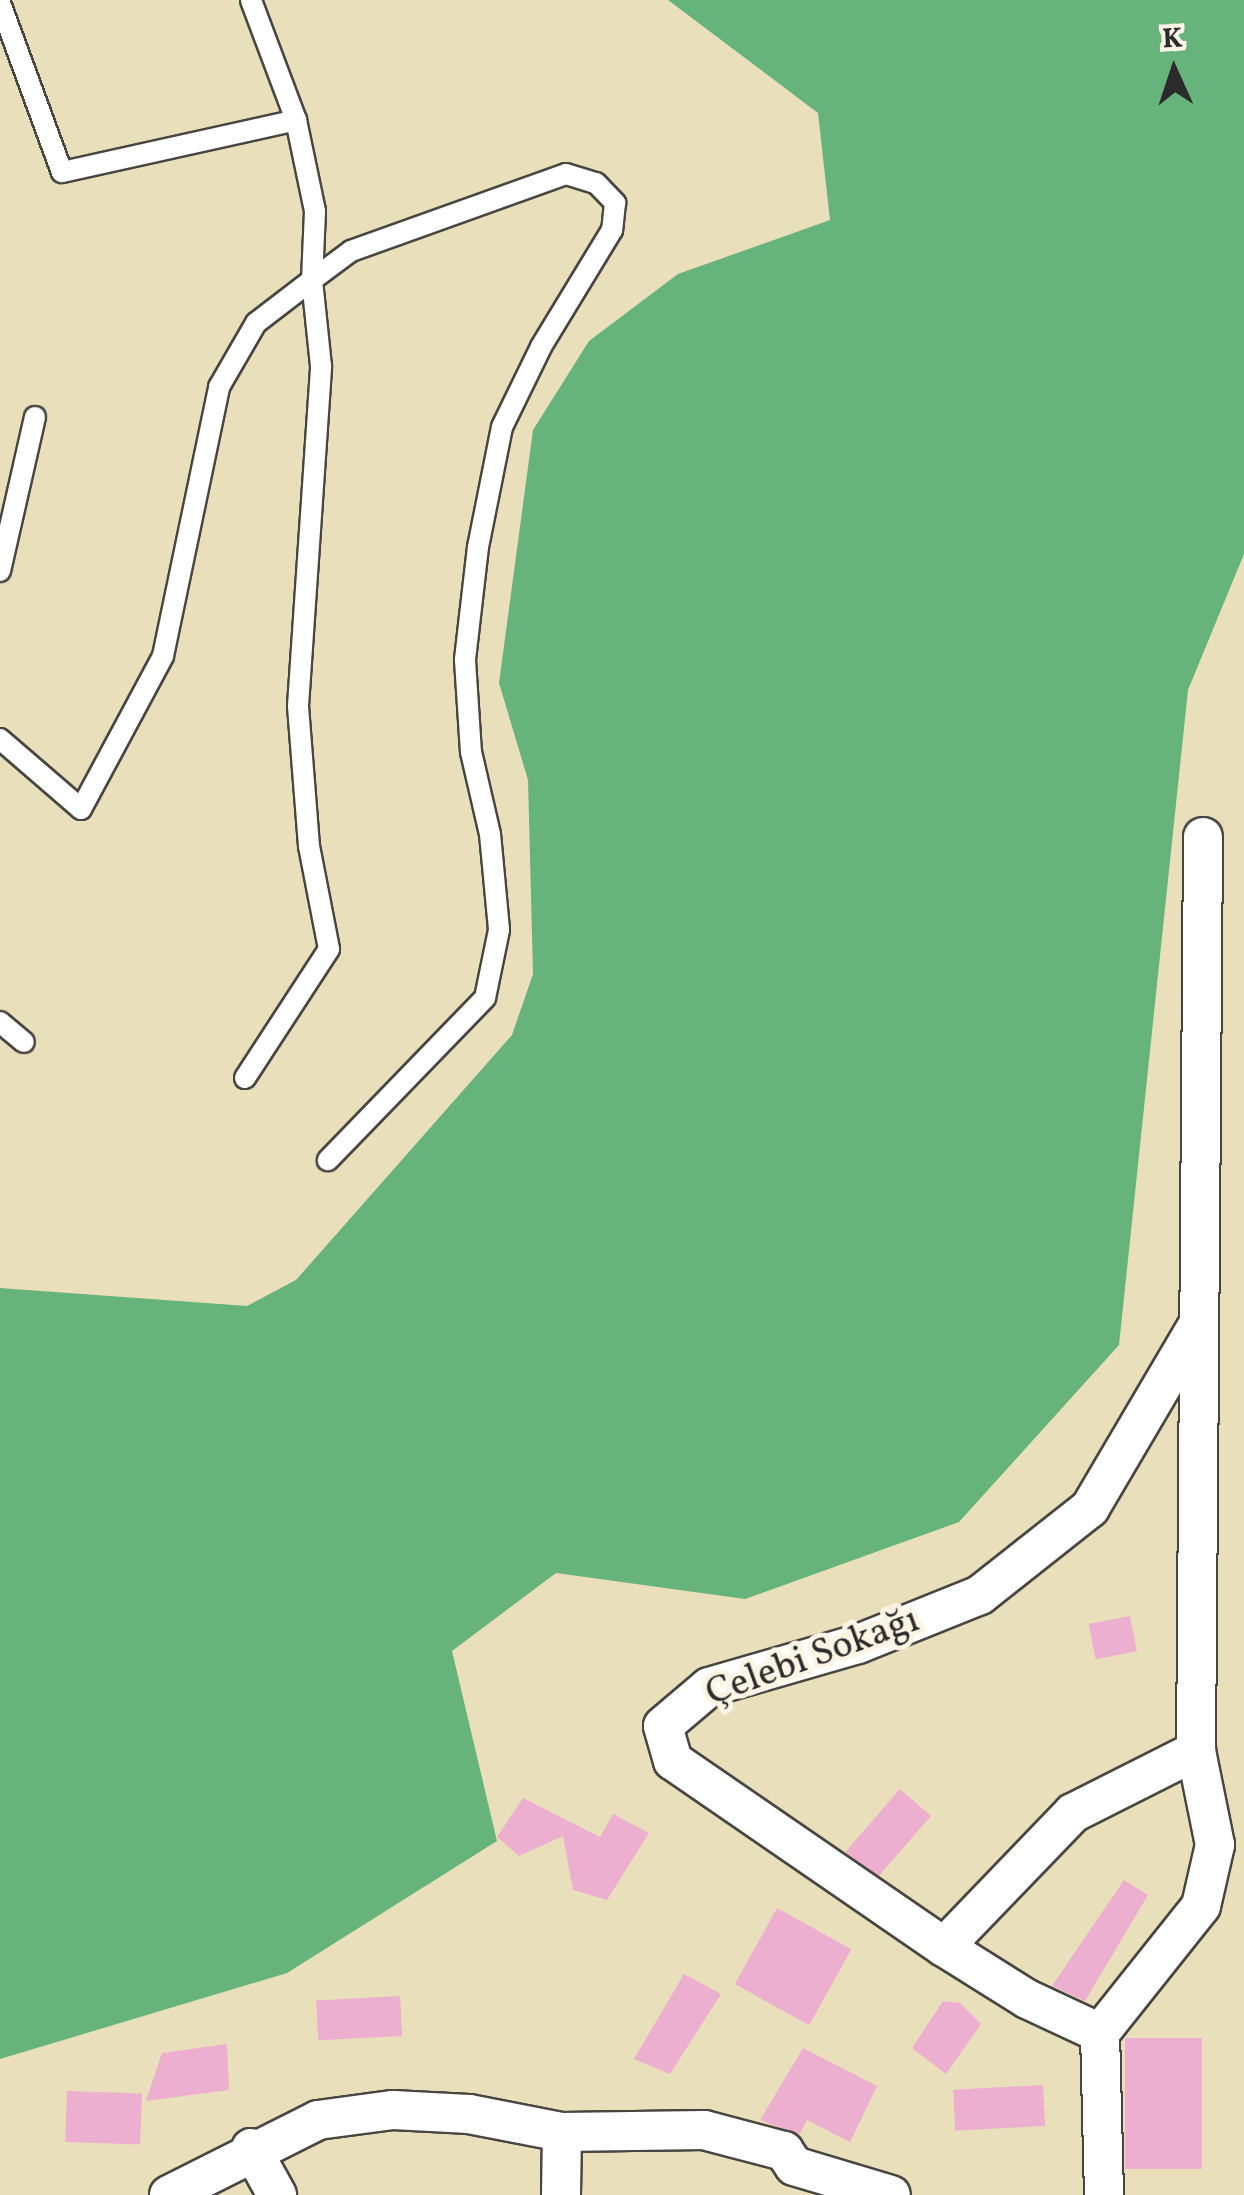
<!DOCTYPE html>
<meta charset="utf-8">
<style>
body{margin:0}
#map{position:relative;width:1244px;height:2195px;overflow:hidden;background:#eadfbb;font-family:Vollkorn,serif}
div>[style]{position:absolute}
.forest>*{inset:0;background:#67b37c}
.building>*{inset:0;background:#ecafcf;transform-origin:0 0}
.roads{filter:drop-shadow(2px 0 #484641) drop-shadow(-2px 0 #484641) drop-shadow(0 2px #484641) drop-shadow(0 -2px #484641)}
.service>*{height:20px;margin:-10px;padding:0 10px;transform-origin:10px;border-radius:10px;background:#fff}
.minor>*{height:38px;margin:-19px;padding:0 19px;transform-origin:19px;border-radius:19px;background:#fff}
span{translate:-50% -50%;white-space:nowrap;text-align:center;line-height:1.15;-webkit-text-stroke:10px #fcf5e5;paint-order:stroke}
.street-label{font-size:38px;color:#2b2b2b}
.north{position:absolute;left:1124px;top:20px;width:100px;height:100px;-webkit-text-stroke:8px #fcf5e5;paint-order:stroke;rotate:357deg;font-size:28px;font-weight:700;line-height:40px;text-align:center;color:#2b2b2b}
.north::after{content:'';display:block;margin:auto;width:35px;height:45px;background:#2b2b2b;clip-path:polygon(50% 0,100% 100%,50% 72%,0 100%)}
</style>
<div id="map">
<div class="forest">
<i style="clip-path:polygon(668px 0,1244px 0,1244px 554px,1188px 690px,1119px 1345px,959px 1522px,745px 1599px,556px 1573px,452px 1651px,497px 1841px,287px 1973px,0 2059px,0 1288px,247px 1306px,296px 1280px,512px 1035px,533px 974px,528px 780px,499px 683px,533px 430px,589px 341px,678px 274px,830px 220px,818px 113px)"></i>
</div>
<div class="building">
<i style="left:1130px;top:1616px;width:36px;height:42px;rotate:79deg"></i>
<i style="left:900px;top:1789px;width:41px;height:83px;rotate:41deg"></i>
<i style="clip-path:polygon(523px 1798px,600px 1837px,613px 1814px,649px 1833px,607px 1900px,573px 1890px,563px 1836px,519px 1856px,497px 1837px)"></i>
<i style="clip-path:polygon(1124px 1880px,1148px 1895px,1085px 2001px,1052px 1986px)"></i>
<i style="left:777px;top:1908px;width:85px;height:87px;rotate:29deg"></i>
<i style="clip-path:polygon(684px 1974px,721px 1994px,670px 2074px,634px 2059px)"></i>
<i style="left:400px;top:1996px;width:40px;height:84px;rotate:87deg"></i>
<i style="clip-path:polygon(943px 2001px,960px 2003px,981px 2024px,946px 2074px,912px 2048px)"></i>
<i style="left:1125px;top:2038px;width:77px;height:131px"></i>
<i style="clip-path:polygon(227px 2044px,229px 2090px,146px 2101px,162px 2053px)"></i>
<i style="clip-path:polygon(803px 2048px,877px 2086px,850px 2142px,807px 2120px,799px 2135px,760px 2120px)"></i>
<i style="left:1043px;top:2085px;width:41px;height:90px;rotate:87deg"></i>
<i style="left:67px;top:2091px;width:75px;height:51px;rotate:2deg"></i>
</div>
<div class="roads">
<div class="service">
<i style="left:0;top:3px;width:180px;rotate:69.9deg"></i>
<i style="left:62px;top:172px;width:240px;rotate:-12.5deg"></i>
<i style="left:0;top:571px;width:158px;rotate:-77.2deg"></i>
<i style="left:0;top:739px;width:107px;rotate:40.8deg"></i>
<i style="left:81px;top:809px;width:174px;rotate:-61.8deg"></i>
<i style="left:163px;top:656px;width:275px;rotate:-78.2deg"></i>
<i style="left:219px;top:387px;width:74px;rotate:-60deg"></i>
<i style="left:256px;top:323px;width:71px;rotate:-37.5deg"></i>
<i style="left:312px;top:280px;width:69px;rotate:-87.5deg"></i>
<i style="left:315px;top:211px;width:93px;rotate:-101.8deg"></i>
<i style="left:296px;top:120px;width:128px;rotate:-110.6deg"></i>
<i style="left:0;top:1022px;width:31px;rotate:40deg"></i>
<i style="left:245px;top:1078px;width:154px;rotate:-56.9deg"></i>
<i style="left:329px;top:949px;width:105px;rotate:-101deg"></i>
<i style="left:309px;top:846px;width:140px;rotate:-94.5deg"></i>
<i style="left:298px;top:706px;width:341px;rotate:-86.1deg"></i>
<i style="left:321px;top:366px;width:86px;rotate:-96deg"></i>
<i style="left:312px;top:280px;width:49px;rotate:-36.6deg"></i>
<i style="left:351px;top:251px;width:228px;rotate:-19.7deg"></i>
<i style="left:566px;top:174px;width:31px;rotate:17deg"></i>
<i style="left:596px;top:183px;width:28px;rotate:46deg"></i>
<i style="left:615px;top:203px;width:27px;rotate:96deg"></i>
<i style="left:612px;top:230px;width:137px;rotate:121.3deg"></i>
<i style="left:541px;top:347px;width:89px;rotate:116deg"></i>
<i style="left:502px;top:427px;width:122px;rotate:101.3deg"></i>
<i style="left:478px;top:547px;width:114px;rotate:96.6deg"></i>
<i style="left:465px;top:660px;width:92px;rotate:86.3deg"></i>
<i style="left:471px;top:752px;width:84px;rotate:77deg"></i>
<i style="left:490px;top:834px;width:96px;rotate:84.6deg"></i>
<i style="left:499px;top:930px;width:69px;rotate:101.6deg"></i>
<i style="left:485px;top:998px;width:226px;rotate:134.1deg"></i>
</div>
<div class="minor">
<i style="left:944px;top:1947px;width:186px;rotate:-46.1deg"></i>
<i style="left:1073px;top:1813px;width:138px;rotate:-26.8deg"></i>
<i style="left:1100px;top:2033px;width:162px;rotate:-51.5deg"></i>
<i style="left:1201px;top:1906px;width:63px;rotate:-77.1deg"></i>
<i style="left:1215px;top:1845px;width:96px;rotate:-101.4deg"></i>
<i style="left:1196px;top:1751px;width:914px;rotate:-89.56deg"></i>
<i style="left:251px;top:2148px;width:54px;rotate:61deg"></i>
<i style="left:169px;top:2195px;width:167px;rotate:-26.7deg"></i>
<i style="left:318px;top:2120px;width:76px;rotate:-7.6deg"></i>
<i style="left:393px;top:2110px;width:76px;rotate:3deg"></i>
<i style="left:469px;top:2114px;width:95px;rotate:11deg"></i>
<i style="left:562px;top:2132px;width:142px;rotate:-0.8deg"></i>
<i style="left:704px;top:2130px;width:83px;rotate:14.7deg"></i>
<i style="left:784px;top:2151px;width:18px;rotate:56deg"></i>
<i style="left:794px;top:2166px;width:101px;rotate:16.6deg"></i>
<i style="left:561px;top:2195px;width:63px;rotate:-89.1deg"></i>
<i style="left:1104px;top:2195px;width:162px;rotate:-91.4deg"></i>
<i style="left:1100px;top:2033px;width:81px;rotate:-155deg"></i>
<i style="left:1027px;top:1999px;width:98px;rotate:-147.9deg"></i>
<i style="left:944px;top:1947px;width:329px;rotate:-145.5deg"></i>
<i style="left:673px;top:1761px;width:36px;rotate:-106deg"></i>
<i style="left:663px;top:1726px;width:60px;rotate:-40.3deg"></i>
<i style="left:709px;top:1687px;width:155px;rotate:-16.1deg"></i>
<i style="left:858px;top:1644px;width:131px;rotate:-21.9deg"></i>
<i style="left:980px;top:1595px;width:140px;rotate:-38.3deg"></i>
<i style="left:1090px;top:1508px;width:212px;rotate:-59.5deg"></i>
</div>
</div>
<div class="street-label">
<span style="left:813px;top:1658px;rotate:-20deg">Çelebi Sokağı</span>
</div>
<div class="north">K</div>
</div>
